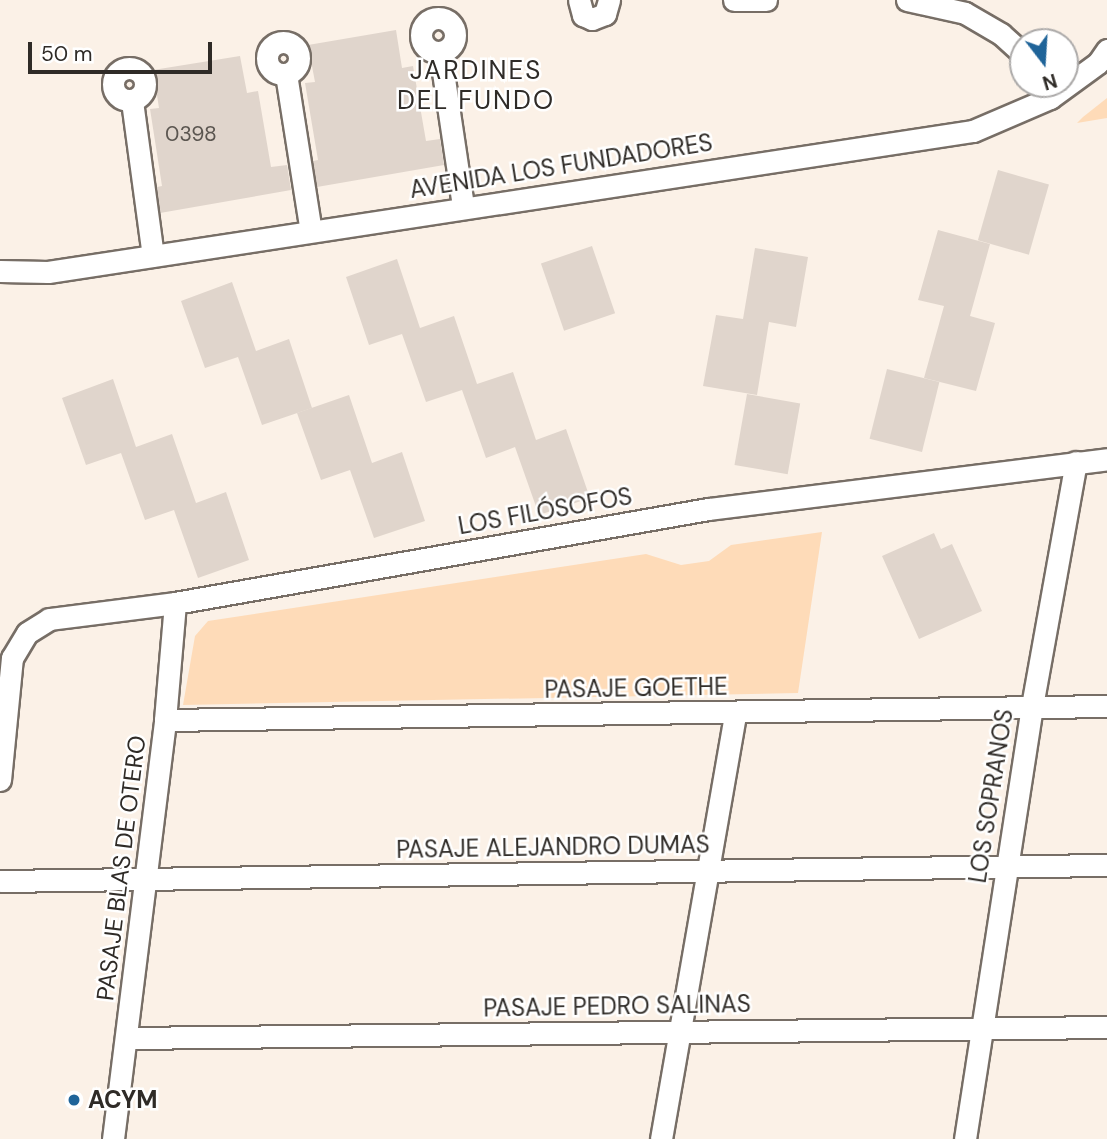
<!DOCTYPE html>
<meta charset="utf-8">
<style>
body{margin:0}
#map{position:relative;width:1107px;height:1139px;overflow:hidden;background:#fbf1e7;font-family:"DM Sans",sans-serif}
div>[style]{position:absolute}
.green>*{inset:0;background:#fedbb8}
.building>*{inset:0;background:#e0d5cc;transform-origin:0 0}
.roads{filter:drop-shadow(2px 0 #776e66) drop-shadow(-2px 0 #776e66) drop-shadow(0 2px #776e66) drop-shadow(0 -2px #776e66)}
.street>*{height:21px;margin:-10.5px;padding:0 10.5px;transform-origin:10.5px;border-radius:10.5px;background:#fff}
.street>.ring{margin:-10.5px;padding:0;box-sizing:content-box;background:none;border:21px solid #fff;border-radius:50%}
.dots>*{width:19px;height:19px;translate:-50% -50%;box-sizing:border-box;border:4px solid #fff;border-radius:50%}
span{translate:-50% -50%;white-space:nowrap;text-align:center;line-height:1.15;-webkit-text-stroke:5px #fff;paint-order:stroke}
.number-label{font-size:21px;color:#5b5650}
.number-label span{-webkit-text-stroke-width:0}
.street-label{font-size:24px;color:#2f2b27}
.poi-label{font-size:24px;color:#2f2b27;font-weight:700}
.left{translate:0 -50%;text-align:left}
.neighbourhood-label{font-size:26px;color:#2f2b27;letter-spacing:2px}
.north{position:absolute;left:1009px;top:28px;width:70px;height:70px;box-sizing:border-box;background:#fff;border:2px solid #acaaa9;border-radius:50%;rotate:163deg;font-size:19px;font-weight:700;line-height:28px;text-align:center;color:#2f2b27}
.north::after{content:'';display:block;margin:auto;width:24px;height:32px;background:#1f6499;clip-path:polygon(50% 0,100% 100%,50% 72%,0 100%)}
.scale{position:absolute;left:28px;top:42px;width:184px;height:32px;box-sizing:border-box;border:4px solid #2f2b27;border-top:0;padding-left:9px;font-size:21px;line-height:24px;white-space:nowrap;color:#2f2b27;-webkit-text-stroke:5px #fff;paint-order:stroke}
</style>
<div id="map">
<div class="green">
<i style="clip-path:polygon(1107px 98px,1107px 118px,1077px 123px,1083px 117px)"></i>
<i style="clip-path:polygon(822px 532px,798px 693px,183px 705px,195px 636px,208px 621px,646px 554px,681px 565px,709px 561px,731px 545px)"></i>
</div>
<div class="building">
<i style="clip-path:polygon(396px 30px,402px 68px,413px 66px,426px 141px,440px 139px,444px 165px,317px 187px,313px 161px,318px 160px,305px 83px,315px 82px,308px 45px)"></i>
<i style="clip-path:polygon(240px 56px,247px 93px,258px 91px,271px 167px,287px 165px,291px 190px,160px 213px,157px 187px,162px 186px,150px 109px,159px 108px,153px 70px)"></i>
<i style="left:998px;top:170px;width:53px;height:73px;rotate:16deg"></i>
<i style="clip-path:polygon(938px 230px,990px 244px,970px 316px,995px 323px,976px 391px,924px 378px,944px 306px,918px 300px)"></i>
<i style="left:592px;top:246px;width:71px;height:54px;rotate:71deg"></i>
<i style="clip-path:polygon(755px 248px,808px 257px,796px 327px,769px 322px,757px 395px,703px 386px,716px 315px,743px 319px)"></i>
<i style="clip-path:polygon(397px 259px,420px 328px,454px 316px,477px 384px,513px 372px,536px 440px,566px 429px,590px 498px,539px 515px,515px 447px,486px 458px,462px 390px,426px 402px,402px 334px,369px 345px,346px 277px)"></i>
<i style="clip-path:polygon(232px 282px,256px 351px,289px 339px,312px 408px,262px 425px,238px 357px,205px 368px,181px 301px)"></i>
<i style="left:887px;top:369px;width:54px;height:72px;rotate:14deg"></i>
<i style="clip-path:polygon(113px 379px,136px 447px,172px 434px,196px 503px,226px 492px,249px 560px,198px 578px,174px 510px,145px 520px,121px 453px,86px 465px,62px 398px)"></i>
<i style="left:747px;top:394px;width:54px;height:72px;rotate:10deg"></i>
<i style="clip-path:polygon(349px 395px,372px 463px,402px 452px,425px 521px,374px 538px,350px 470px,321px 480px,297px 413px)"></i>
<i style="clip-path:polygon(934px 533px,941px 549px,952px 544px,982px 611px,919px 639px,882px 556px)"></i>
</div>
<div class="roads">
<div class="street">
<i style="left:579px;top:0;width:16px;rotate:75deg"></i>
<i style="left:583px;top:15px;width:10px;rotate:24deg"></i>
<i style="left:592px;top:19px;width:14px;rotate:-21deg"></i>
<i style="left:605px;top:14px;width:15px;rotate:-74deg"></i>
<i style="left:734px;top:0;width:32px"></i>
<i style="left:907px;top:0;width:59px;rotate:12.6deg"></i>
<i style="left:965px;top:13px;width:42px;rotate:30.3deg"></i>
<i style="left:1001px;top:34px;width:30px;rotate:42deg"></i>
<i class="ring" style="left:421px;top:18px;width:13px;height:13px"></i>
<i class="ring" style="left:267px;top:42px;width:11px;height:11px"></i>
<i style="left:440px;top:52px;width:156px;rotate:81.5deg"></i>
<i class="ring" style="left:113px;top:68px;width:11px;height:11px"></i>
<i style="left:286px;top:74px;width:159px;rotate:81deg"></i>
<i style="left:132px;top:101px;width:156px;rotate:82.3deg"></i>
<i style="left:0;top:271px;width:48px;rotate:1.2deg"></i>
<i style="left:48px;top:272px;width:936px;rotate:-8.67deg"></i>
<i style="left:973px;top:131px;width:84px;rotate:-23.2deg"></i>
<i style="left:1050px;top:98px;width:59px;rotate:-36.1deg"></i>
<i style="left:1098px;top:63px;width:16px;rotate:-55deg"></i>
<i style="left:165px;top:720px;width:942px;rotate:-0.85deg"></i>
<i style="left:0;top:780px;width:123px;rotate:-84.4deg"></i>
<i style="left:12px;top:658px;width:29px;rotate:-59deg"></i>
<i style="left:27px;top:633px;width:26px;rotate:-32deg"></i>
<i style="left:49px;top:619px;width:127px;rotate:-7.2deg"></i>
<i style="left:175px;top:603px;width:541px;rotate:-10deg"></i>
<i style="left:708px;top:509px;width:402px;rotate:-7.1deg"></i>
<i style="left:0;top:881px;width:1107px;rotate:-0.83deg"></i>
<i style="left:127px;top:1038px;width:980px;rotate:-0.64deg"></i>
<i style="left:113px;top:1139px;width:422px;rotate:-82.9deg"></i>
<i style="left:165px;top:720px;width:117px;rotate:-85.1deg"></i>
<i style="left:661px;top:1139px;width:432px;rotate:-80.1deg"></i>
<i style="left:965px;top:1139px;width:438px;rotate:-81.2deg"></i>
<i style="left:1032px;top:706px;width:248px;rotate:-79.8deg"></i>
</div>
</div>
<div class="dots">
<i style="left:74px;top:1100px;background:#1f6499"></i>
</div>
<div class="number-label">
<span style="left:191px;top:134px">0398</span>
</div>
<div class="street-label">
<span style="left:561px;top:166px;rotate:-9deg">AVENIDA LOS FUNDADORES</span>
<span style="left:545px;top:511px;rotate:-10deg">LOS FILÓSOFOS</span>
<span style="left:636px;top:688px;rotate:-1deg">PASAJE GOETHE</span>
<span style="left:991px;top:796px;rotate:-81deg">LOS SOPRANOS</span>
<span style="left:553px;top:847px;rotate:-1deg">PASAJE ALEJANDRO DUMAS</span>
<span style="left:121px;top:868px;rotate:-83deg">PASAJE BLAS DE OTERO</span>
<span style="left:617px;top:1006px;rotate:-1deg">PASAJE PEDRO SALINAS</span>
</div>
<div class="poi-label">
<span class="left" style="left:88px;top:1100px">ACYM</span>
</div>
<div class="neighbourhood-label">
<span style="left:476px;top:86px">JARDINES<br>DEL FUNDO</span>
</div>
<div class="north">N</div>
<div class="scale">50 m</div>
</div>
